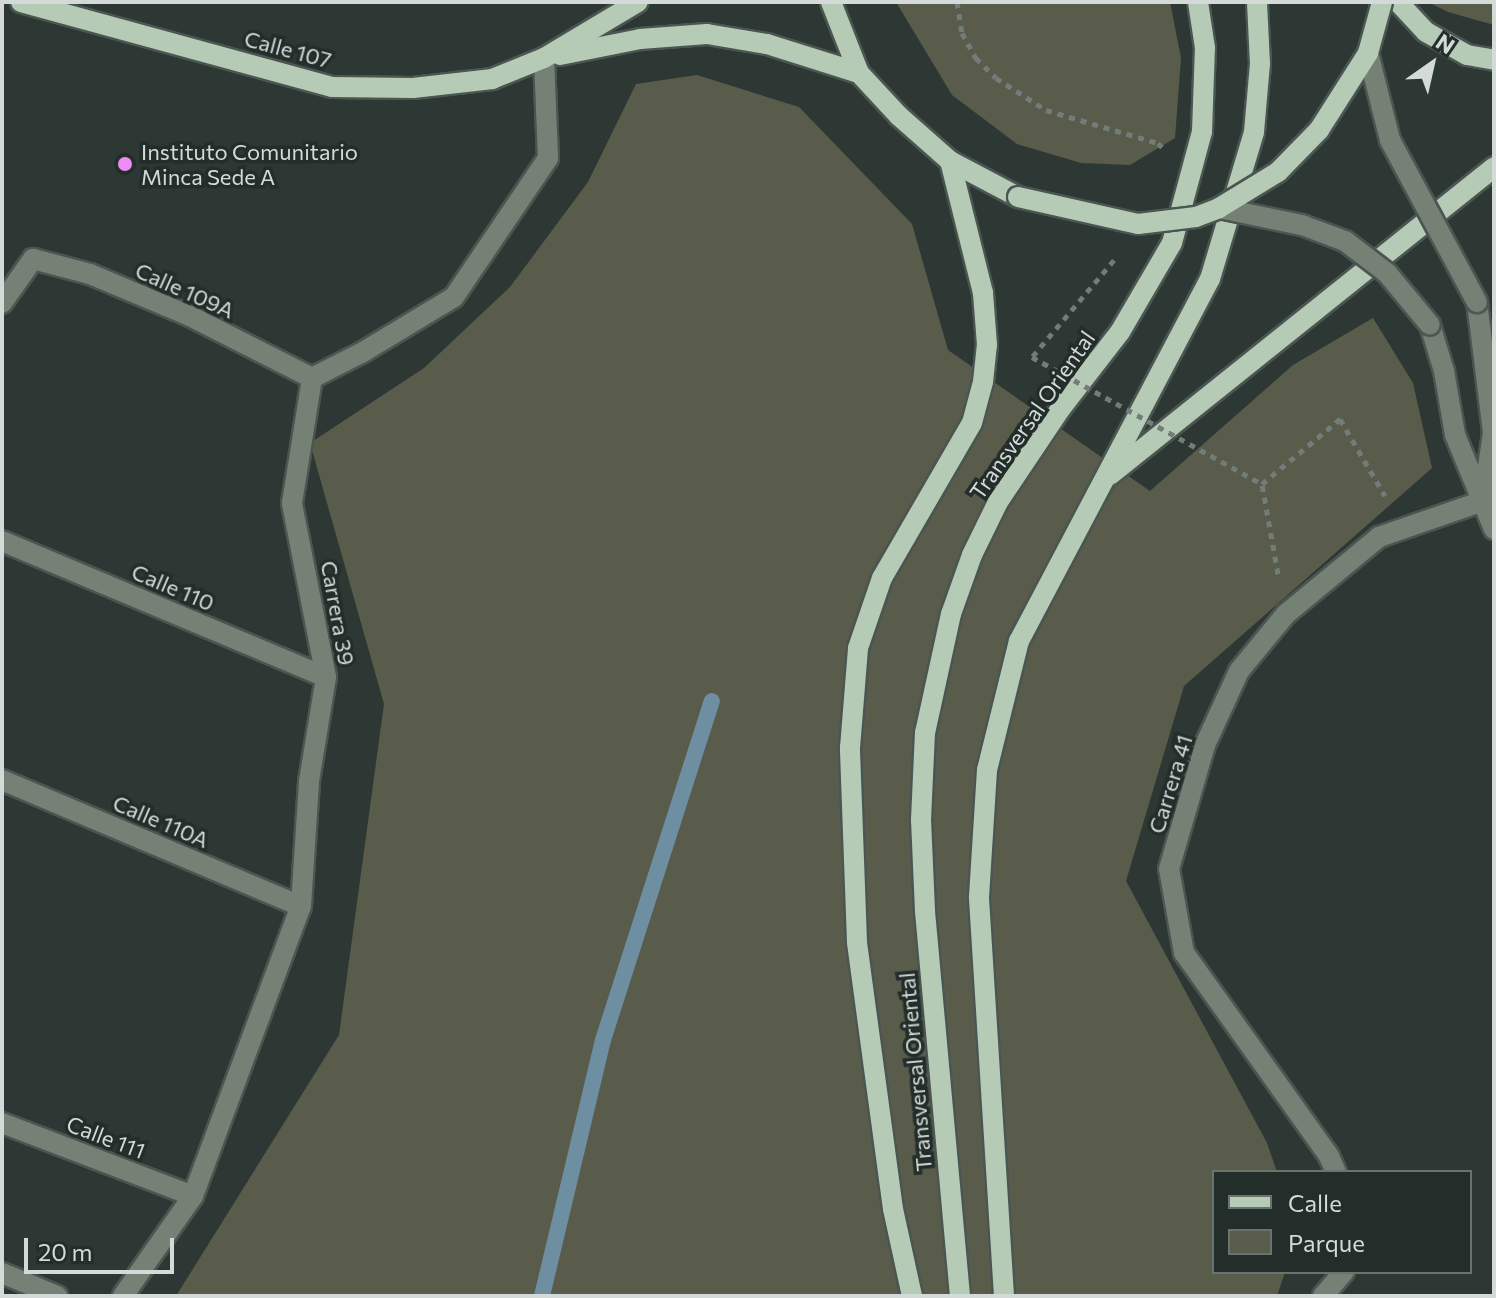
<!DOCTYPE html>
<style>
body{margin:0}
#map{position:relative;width:1496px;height:1298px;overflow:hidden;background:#2d3835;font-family:Commissioner,sans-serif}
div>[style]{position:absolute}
.green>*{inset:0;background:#595c4a}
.stream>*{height:16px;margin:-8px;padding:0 8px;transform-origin:8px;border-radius:8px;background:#6e8ea1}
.path>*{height:5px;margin-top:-2.5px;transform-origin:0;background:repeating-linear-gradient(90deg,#727c79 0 6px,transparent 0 12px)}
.roads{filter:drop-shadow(2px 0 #4b5552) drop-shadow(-2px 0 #4b5552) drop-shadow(0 2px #4b5552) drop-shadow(0 -2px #4b5552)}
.minor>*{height:20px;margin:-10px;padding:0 10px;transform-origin:10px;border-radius:10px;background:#768176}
.major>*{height:20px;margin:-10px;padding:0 10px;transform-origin:10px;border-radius:10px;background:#b6cbb5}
.path-bridge>*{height:5px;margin-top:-2.5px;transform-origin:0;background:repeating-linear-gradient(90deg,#727c79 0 6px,transparent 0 12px)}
.bridges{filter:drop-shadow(2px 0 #4b5552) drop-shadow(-2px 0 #4b5552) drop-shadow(0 2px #4b5552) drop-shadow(0 -2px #4b5552)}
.minor-bridge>*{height:20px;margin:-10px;padding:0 10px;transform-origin:10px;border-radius:10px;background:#768176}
.major-bridge>*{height:20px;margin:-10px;padding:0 10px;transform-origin:10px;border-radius:10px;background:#b6cbb5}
.dots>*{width:22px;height:22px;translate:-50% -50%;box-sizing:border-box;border:4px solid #232e2b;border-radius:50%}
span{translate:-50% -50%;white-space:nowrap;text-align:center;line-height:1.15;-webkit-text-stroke:7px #232e2b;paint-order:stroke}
.street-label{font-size:22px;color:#d3dad8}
.poi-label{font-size:22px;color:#d3dad8}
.left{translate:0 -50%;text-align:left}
.frame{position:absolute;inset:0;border:4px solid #d3dad8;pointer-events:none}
.legend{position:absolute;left:1212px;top:1170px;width:260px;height:104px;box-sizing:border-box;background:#232e2b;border:2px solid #697370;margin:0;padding:10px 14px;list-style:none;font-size:24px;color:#d3dad8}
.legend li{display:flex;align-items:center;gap:16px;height:40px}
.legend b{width:40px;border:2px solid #697370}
.north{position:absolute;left:1392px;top:24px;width:80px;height:80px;-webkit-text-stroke:6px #232e2b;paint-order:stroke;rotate:34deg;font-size:22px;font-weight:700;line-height:32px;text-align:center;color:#d3dad8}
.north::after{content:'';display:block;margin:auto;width:28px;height:36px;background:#d3dad8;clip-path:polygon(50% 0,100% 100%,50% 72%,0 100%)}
.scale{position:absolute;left:24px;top:1238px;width:150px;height:36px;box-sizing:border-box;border:4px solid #d3dad8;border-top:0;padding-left:10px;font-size:24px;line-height:28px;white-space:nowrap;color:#d3dad8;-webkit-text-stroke:6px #232e2b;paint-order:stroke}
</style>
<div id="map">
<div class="green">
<i style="clip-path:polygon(896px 2px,1170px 2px,1181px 58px,1175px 138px,1130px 165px,1081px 163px,1017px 144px,952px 95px)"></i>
<i style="clip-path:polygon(1428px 2px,1494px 2px,1494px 25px,1448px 12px)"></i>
<i style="clip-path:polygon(697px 75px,799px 107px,912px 224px,948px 350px,1150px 491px,1293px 365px,1373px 318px,1413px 383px,1432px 468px,1184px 686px,1126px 881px,1267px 1143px,1277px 1172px,1214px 1172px,1214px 1272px,1285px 1272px,1277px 1296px,176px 1296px,339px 1035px,384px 704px,310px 443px,424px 368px,510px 287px,588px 182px,636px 84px)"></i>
</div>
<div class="stream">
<i style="left:542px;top:1296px;width:263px;rotate:-76.6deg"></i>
<i style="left:603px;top:1040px;width:356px;rotate:-72.2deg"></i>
</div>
<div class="path">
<i style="left:957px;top:2px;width:31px;rotate:81deg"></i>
<i style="left:962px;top:33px;width:29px;rotate:61deg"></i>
<i style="left:976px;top:58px;width:28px;rotate:45deg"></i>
<i style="left:996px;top:78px;width:59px;rotate:32.6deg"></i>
<i style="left:1046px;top:110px;width:117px;rotate:16.4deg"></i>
<i style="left:1158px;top:143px;width:6px;rotate:45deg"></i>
<i style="left:1278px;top:574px;width:91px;rotate:-100.1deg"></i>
<i style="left:1262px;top:484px;width:102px;rotate:-39.8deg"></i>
<i style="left:1340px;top:419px;width:89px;rotate:59.7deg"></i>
</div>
<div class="roads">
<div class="minor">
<i style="left:1477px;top:302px;width:132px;rotate:83deg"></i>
<i style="left:1493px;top:433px;width:69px;rotate:98.4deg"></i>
<i style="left:2px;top:303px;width:54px;rotate:-54.8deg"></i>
<i style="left:33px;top:259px;width:59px;rotate:14.7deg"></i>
<i style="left:90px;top:274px;width:108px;rotate:22.8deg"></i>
<i style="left:190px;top:316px;width:137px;rotate:26.9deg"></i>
<i style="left:1430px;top:325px;width:48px;rotate:73.1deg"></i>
<i style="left:1444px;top:371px;width:65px;rotate:80.2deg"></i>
<i style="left:1455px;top:435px;width:102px;rotate:67.5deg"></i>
<i style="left:312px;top:378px;width:57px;rotate:-27deg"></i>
<i style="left:363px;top:352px;width:106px;rotate:-31.1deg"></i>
<i style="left:454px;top:297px;width:168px;rotate:-55.9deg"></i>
<i style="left:548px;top:158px;width:100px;rotate:-92.3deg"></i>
<i style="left:2px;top:541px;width:351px;rotate:22.8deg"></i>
<i style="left:2px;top:780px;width:324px;rotate:22.9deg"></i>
<i style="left:2px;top:1123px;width:204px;rotate:20.9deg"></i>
<i style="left:1336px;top:1172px;width:17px;rotate:-114deg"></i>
<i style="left:1329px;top:1156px;width:249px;rotate:-125.5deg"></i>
<i style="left:1184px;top:953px;width:85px;rotate:-100.1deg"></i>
<i style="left:1169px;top:869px;width:129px;rotate:-73.8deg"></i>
<i style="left:1205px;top:745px;width:81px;rotate:-65.3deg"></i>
<i style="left:1239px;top:671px;width:74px;rotate:-50.5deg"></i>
<i style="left:1286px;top:614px;width:121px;rotate:-39.6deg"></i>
<i style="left:1379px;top:537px;width:110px;rotate:-19.1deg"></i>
<i style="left:2px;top:1273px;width:60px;rotate:22.7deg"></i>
<i style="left:123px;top:1296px;width:122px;rotate:-55deg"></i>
<i style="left:193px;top:1196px;width:309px;rotate:-69.6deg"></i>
<i style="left:301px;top:906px;width:125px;rotate:-86.3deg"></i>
<i style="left:309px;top:781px;width:105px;rotate:-80.7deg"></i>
<i style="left:326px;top:677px;width:177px;rotate:-101.1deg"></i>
<i style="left:292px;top:503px;width:127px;rotate:-80.9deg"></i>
<i style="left:1323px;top:1296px;width:32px;rotate:-49deg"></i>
</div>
<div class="major">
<i style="left:21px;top:2px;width:322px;rotate:15.3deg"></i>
<i style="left:332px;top:87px;width:81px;rotate:0.7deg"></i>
<i style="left:413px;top:88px;width:80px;rotate:-6.5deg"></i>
<i style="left:492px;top:79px;width:56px;rotate:-22deg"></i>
<i style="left:544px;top:58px;width:109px;rotate:-30.8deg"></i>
<i style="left:831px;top:2px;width:76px;rotate:68.5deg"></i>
<i style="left:859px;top:73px;width:59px;rotate:47.1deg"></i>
<i style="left:899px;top:116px;width:68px;rotate:41.4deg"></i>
<i style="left:950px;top:161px;width:77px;rotate:27.9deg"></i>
<i style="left:1398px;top:2px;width:41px;rotate:47deg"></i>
<i style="left:1426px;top:32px;width:47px;rotate:29.3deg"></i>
<i style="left:1467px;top:55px;width:27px;rotate:10deg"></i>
<i style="left:560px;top:55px;width:82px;rotate:-11.3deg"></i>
<i style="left:640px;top:39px;width:67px;rotate:-4.3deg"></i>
<i style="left:707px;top:34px;width:61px;rotate:9.5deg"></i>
<i style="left:767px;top:44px;width:96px;rotate:17.5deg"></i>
<i style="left:1110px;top:475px;width:492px;rotate:-38.7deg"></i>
<i style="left:912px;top:1296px;width:89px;rotate:-102.3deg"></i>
<i style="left:893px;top:1209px;width:269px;rotate:-97.7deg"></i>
<i style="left:857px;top:942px;width:194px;rotate:-92.1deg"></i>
<i style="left:850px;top:748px;width:100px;rotate:-85.4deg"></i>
<i style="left:858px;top:648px;width:74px;rotate:-71.1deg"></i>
<i style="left:882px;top:578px;width:179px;rotate:-59.9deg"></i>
<i style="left:972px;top:423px;width:42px;rotate:-75deg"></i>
<i style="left:983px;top:382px;width:37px;rotate:-84deg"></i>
<i style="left:987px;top:345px;width:52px;rotate:-94.4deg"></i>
<i style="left:983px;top:293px;width:136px;rotate:-104deg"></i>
<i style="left:960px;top:1296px;width:387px;rotate:-95.2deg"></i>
<i style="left:925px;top:911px;width:91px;rotate:-92.5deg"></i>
<i style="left:921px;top:820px;width:87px;rotate:-87.4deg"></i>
<i style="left:925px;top:733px;width:122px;rotate:-77.7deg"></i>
<i style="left:951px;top:614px;width:63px;rotate:-70.4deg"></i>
<i style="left:972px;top:555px;width:59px;rotate:-63.9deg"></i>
<i style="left:998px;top:502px;width:113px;rotate:-56.2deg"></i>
<i style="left:1061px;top:408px;width:96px;rotate:-52.2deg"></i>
<i style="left:1120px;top:332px;width:103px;rotate:-59.7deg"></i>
<i style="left:1172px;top:243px;width:115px;rotate:-74.9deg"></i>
<i style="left:1202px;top:132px;width:84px;rotate:-88deg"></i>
<i style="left:1205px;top:48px;width:47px;rotate:-98.7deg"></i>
<i style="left:1004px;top:1296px;width:400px;rotate:-93.6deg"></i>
<i style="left:979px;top:897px;width:127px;rotate:-86.4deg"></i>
<i style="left:987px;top:770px;width:133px;rotate:-76.1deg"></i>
<i style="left:1019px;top:641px;width:409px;rotate:-62.2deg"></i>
<i style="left:1210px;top:279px;width:153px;rotate:-73.3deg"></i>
<i style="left:1254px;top:132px;width:68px;rotate:-85deg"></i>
<i style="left:1260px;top:64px;width:62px;rotate:-92.8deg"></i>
</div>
</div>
<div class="path-bridge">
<i style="left:1114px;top:260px;width:127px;rotate:130.2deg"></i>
<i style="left:1032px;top:357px;width:263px;rotate:28.9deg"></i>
</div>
<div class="bridges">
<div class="minor-bridge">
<i style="left:1368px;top:53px;width:90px;rotate:75.8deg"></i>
<i style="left:1390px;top:140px;width:184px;rotate:61.8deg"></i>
<i style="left:1219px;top:208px;width:85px;rotate:11.6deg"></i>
<i style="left:1302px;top:225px;width:46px;rotate:20.4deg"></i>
<i style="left:1345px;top:241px;width:53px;rotate:37.3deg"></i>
<i style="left:1387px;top:273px;width:67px;rotate:50.4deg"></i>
</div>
<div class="major-bridge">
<i style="left:1018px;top:197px;width:123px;rotate:12.7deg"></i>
<i style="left:1138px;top:224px;width:58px;rotate:-6.9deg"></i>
<i style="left:1196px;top:217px;width:25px;rotate:-21deg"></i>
<i style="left:1219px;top:208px;width:69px;rotate:-31.4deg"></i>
<i style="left:1278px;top:172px;width:59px;rotate:-45.7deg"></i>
<i style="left:1319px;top:130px;width:91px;rotate:-57.5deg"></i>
<i style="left:1368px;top:53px;width:53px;rotate:-74.6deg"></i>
</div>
</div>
<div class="dots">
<i style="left:125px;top:164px;background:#ef8bf7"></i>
</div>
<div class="street-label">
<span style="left:288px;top:49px;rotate:15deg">Calle 107</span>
<span style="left:185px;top:290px;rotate:24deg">Calle 109A</span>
<span style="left:1032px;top:415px;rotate:-55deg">Transversal Oriental</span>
<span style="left:173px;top:587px;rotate:23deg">Calle 110</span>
<span style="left:338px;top:613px;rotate:80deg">Carrera 39</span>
<span style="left:1170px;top:784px;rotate:-73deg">Carrera 41</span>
<span style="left:161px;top:821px;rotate:23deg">Calle 110A</span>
<span style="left:915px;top:1072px;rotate:-95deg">Transversal Oriental</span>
<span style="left:106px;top:1137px;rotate:21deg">Calle 111</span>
</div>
<div class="poi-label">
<span class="left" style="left:141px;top:164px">Instituto Comunitario<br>Minca Sede A</span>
</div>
<div class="frame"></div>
<ul class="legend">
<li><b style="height:10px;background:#b6cbb5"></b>Calle</li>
<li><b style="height:22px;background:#595c4a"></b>Parque</li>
</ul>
<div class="north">N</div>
<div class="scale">20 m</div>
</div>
